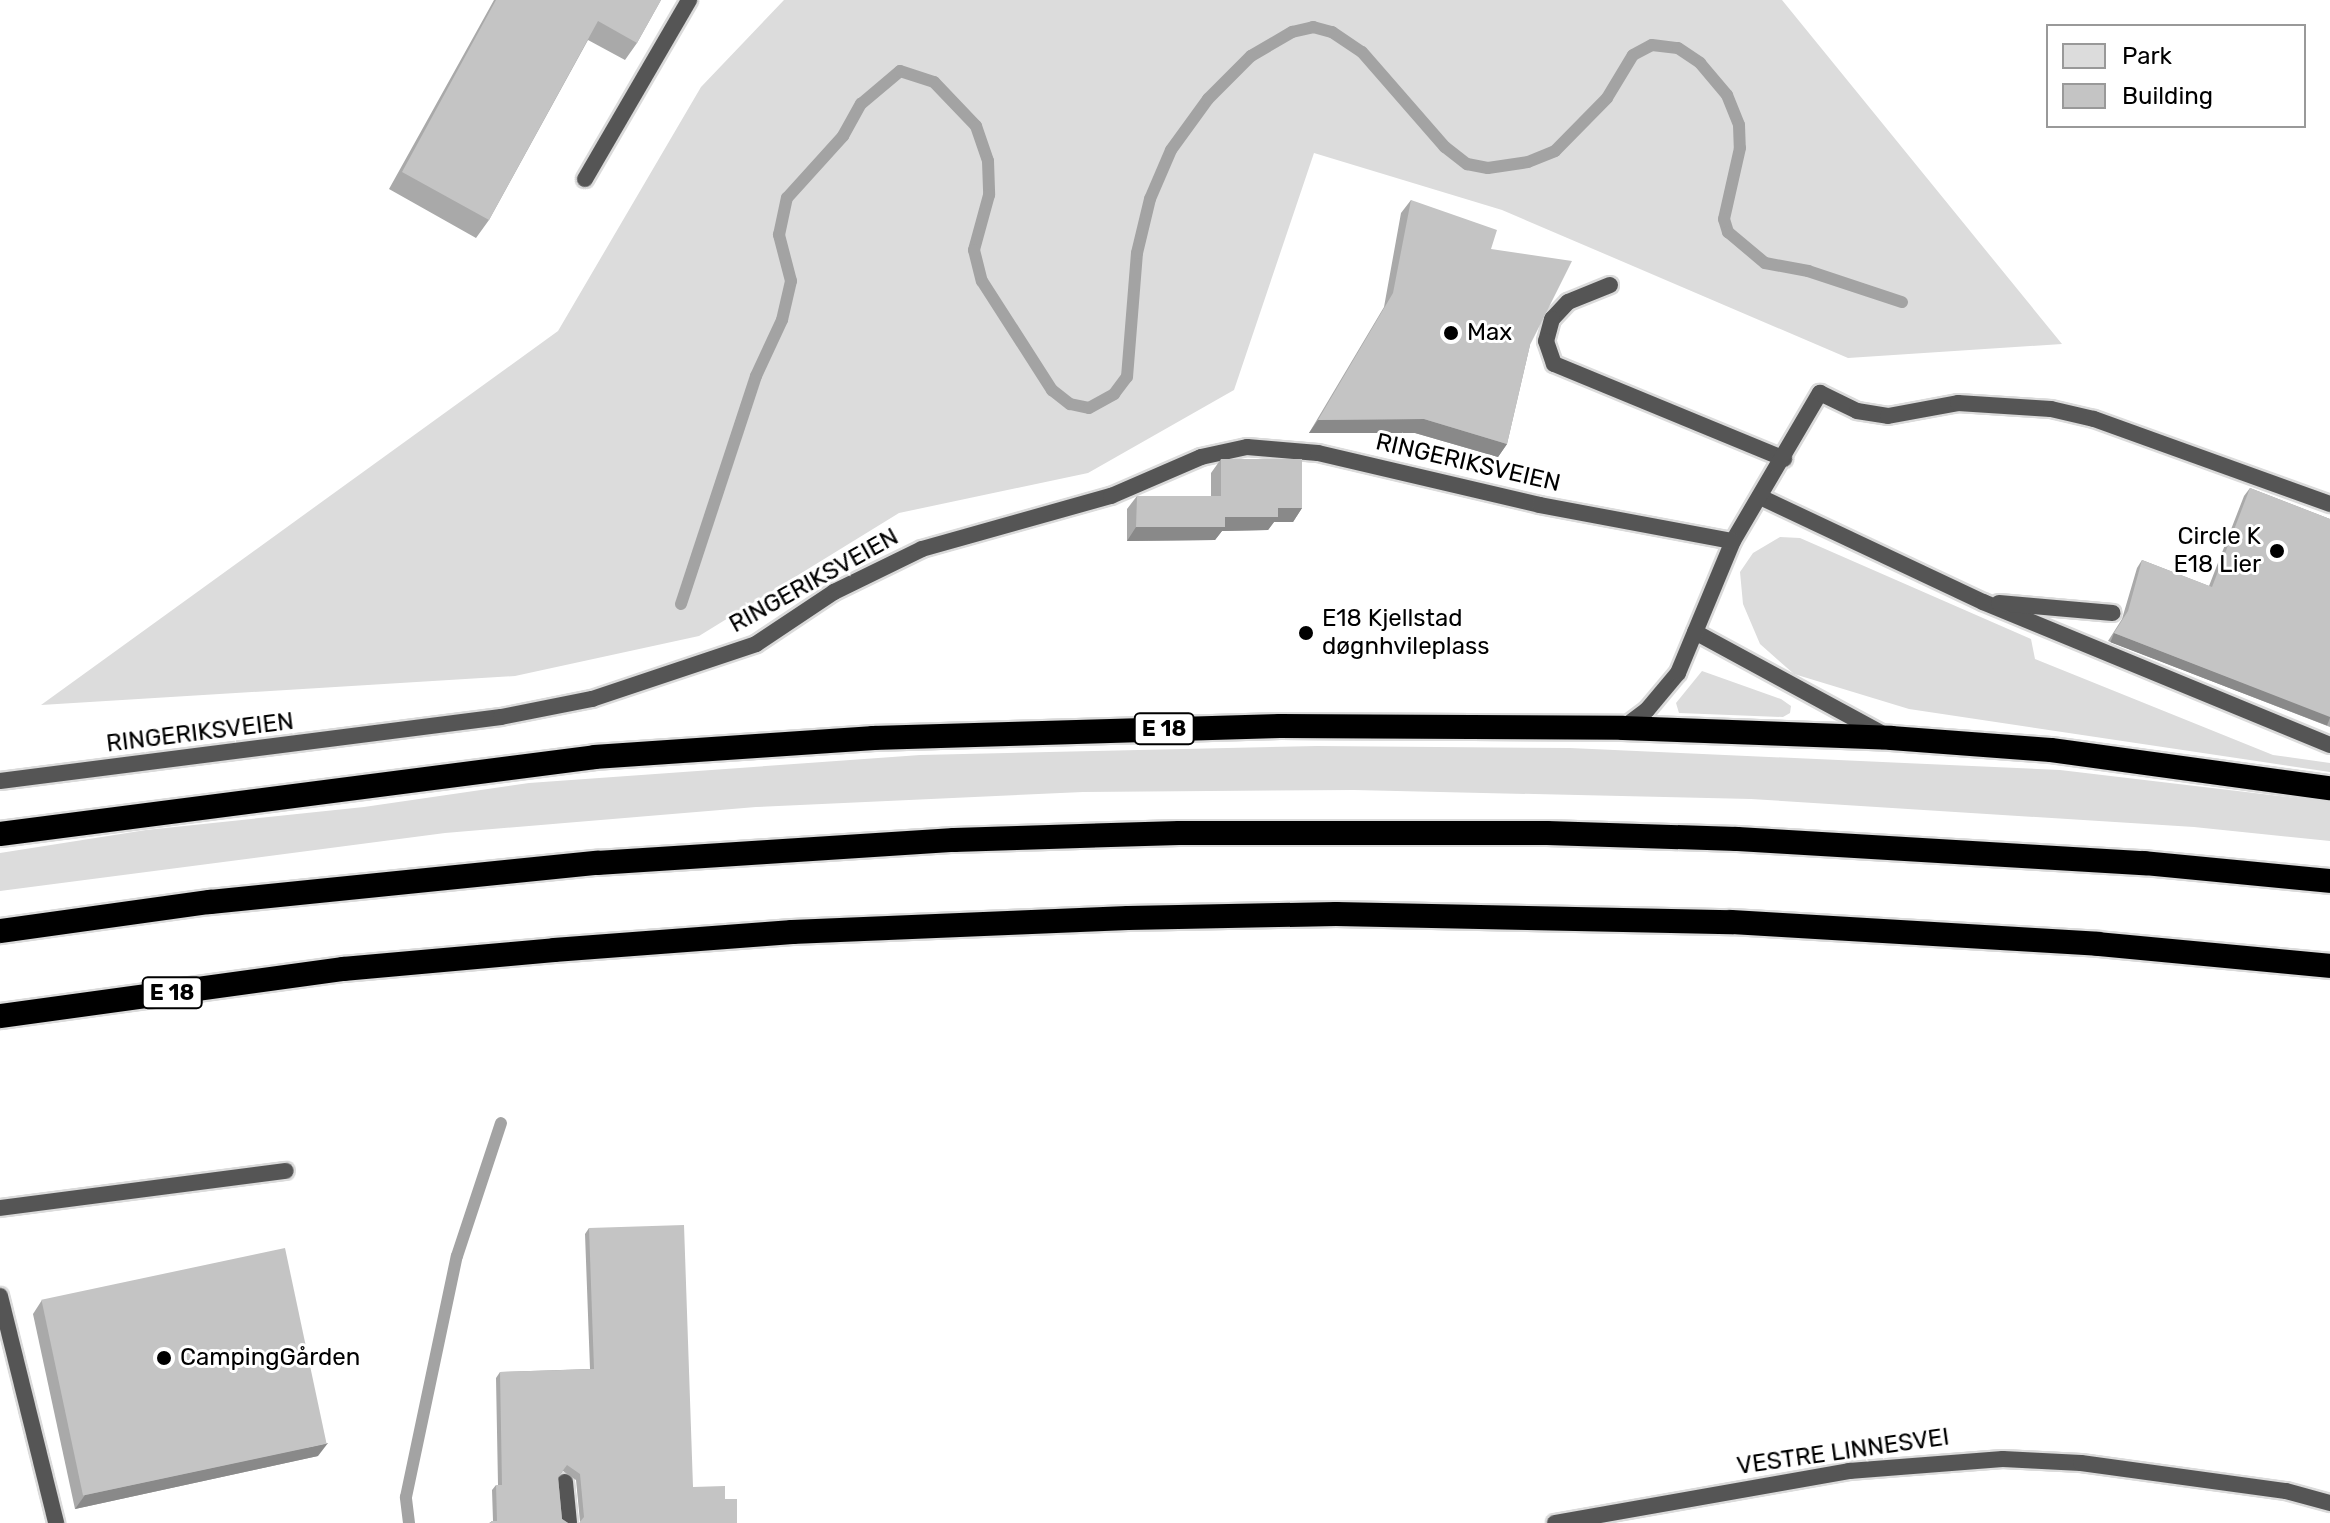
<!DOCTYPE html>
<meta charset="utf-8">
<style>
body{margin:0}
#map{position:relative;width:2330px;height:1523px;overflow:hidden;background:#fff;font-family:Rubik,sans-serif}
div>[style]{position:absolute}
.green>*{inset:0;background:#dcdcdc}
.stream>*{height:12px;margin:-6px;padding:0 6px;transform-origin:6px;border-radius:6px;background:#a3a3a3}
.roads{filter:drop-shadow(2px 0 #dbdbdb) drop-shadow(-2px 0 #dbdbdb) drop-shadow(0 2px #dbdbdb) drop-shadow(0 -2px #dbdbdb)}
.service>*{height:16px;margin:-8px;padding:0 8px;transform-origin:8px;border-radius:8px;background:#555}
.motorway>*{height:24px;margin:-12px;padding:0 12px;transform-origin:12px;border-radius:12px;background:#000}
.wall>*{inset:0;background:#a9a9a9}
.shaded-wall>*{inset:0;background:#898989;transform-origin:0 0}
.building>*{inset:0;background:#c4c4c4;transform-origin:0 0}
.dots>*{width:22px;height:22px;translate:-50% -50%;box-sizing:border-box;border:4px solid #fff;border-radius:50%}
span{translate:-50% -50%;white-space:nowrap;text-align:center;line-height:1.15;-webkit-text-stroke:6px #fff;paint-order:stroke}
.shield-label span{padding:2px 6px;background:#fff;border:2px solid;border-radius:6px;-webkit-text-stroke-width:0}
.shield-label{font-size:22px;color:#000;font-weight:700}
.poi-label{font-size:24px;color:#000}
.left{translate:0 -50%;text-align:left}
.right{translate:-100% -50%;text-align:right}
.street-label{font-size:24px;color:#000}
.legend{position:absolute;left:2046px;top:24px;width:260px;height:104px;box-sizing:border-box;background:#fff;border:2px solid #999;margin:0;padding:10px 14px;list-style:none;font-size:24px;color:#000}
.legend li{display:flex;align-items:center;gap:16px;height:40px}
.legend b{width:40px;border:2px solid #999}
</style>
<div id="map">
<div class="green">
<i style="clip-path:polygon(784px 0,1782px 0,2062px 344px,1848px 358px,1502px 210px,1314px 153px,1234px 390px,1088px 473px,899px 513px,699px 636px,515px 676px,41px 705px,558px 331px,701px 87px)"></i>
<i style="clip-path:polygon(1780px 537px,1800px 538px,2031px 639px,2035px 659px,2273px 755px,2330px 763px,2330px 772px,1909px 709px,1794px 674px,1760px 644px,1743px 604px,1740px 572px,1753px 553px)"></i>
<i style="clip-path:polygon(1702px 671px,1781px 699px,1791px 706px,1790px 713px,1783px 717px,1679px 713px,1676px 703px)"></i>
<i style="clip-path:polygon(1317px 746px,1570px 748px,2060px 770px,2330px 802px,2330px 841px,2194px 827px,1751px 799px,1354px 790px,1083px 792px,756px 807px,445px 833px,0 891px,0 853px,146px 830px,364px 807px,529px 783px,920px 755px)"></i>
</div>
<div class="stream">
<i style="left:681px;top:604px;width:240px;rotate:-71.8deg"></i>
<i style="left:756px;top:376px;width:62px;rotate:-65.1deg"></i>
<i style="left:782px;top:320px;width:40px;rotate:-77deg"></i>
<i style="left:791px;top:281px;width:48px;rotate:-104.6deg"></i>
<i style="left:779px;top:235px;width:38px;rotate:-78deg"></i>
<i style="left:787px;top:198px;width:84px;rotate:-47.9deg"></i>
<i style="left:843px;top:136px;width:37px;rotate:-61deg"></i>
<i style="left:861px;top:104px;width:51px;rotate:-40.2deg"></i>
<i style="left:900px;top:71px;width:36px;rotate:18deg"></i>
<i style="left:934px;top:82px;width:61px;rotate:46.3deg"></i>
<i style="left:976px;top:126px;width:37px;rotate:71deg"></i>
<i style="left:988px;top:161px;width:34px;rotate:88deg"></i>
<i style="left:989px;top:195px;width:57px;rotate:105.3deg"></i>
<i style="left:974px;top:250px;width:32px;rotate:76deg"></i>
<i style="left:982px;top:281px;width:130px;rotate:57.3deg"></i>
<i style="left:1052px;top:390px;width:23px;rotate:38deg"></i>
<i style="left:1070px;top:404px;width:19px;rotate:12deg"></i>
<i style="left:1089px;top:408px;width:29px;rotate:-29deg"></i>
<i style="left:1114px;top:394px;width:21px;rotate:-53deg"></i>
<i style="left:1127px;top:377px;width:124px;rotate:-85.4deg"></i>
<i style="left:1137px;top:253px;width:56px;rotate:-76.5deg"></i>
<i style="left:1150px;top:199px;width:53px;rotate:-66.8deg"></i>
<i style="left:1171px;top:150px;width:63px;rotate:-54deg"></i>
<i style="left:1208px;top:99px;width:61px;rotate:-45deg"></i>
<i style="left:1251px;top:56px;width:48px;rotate:-30.3deg"></i>
<i style="left:1292px;top:32px;width:22px;rotate:-13deg"></i>
<i style="left:1313px;top:27px;width:20px;rotate:15deg"></i>
<i style="left:1332px;top:32px;width:36px;rotate:34deg"></i>
<i style="left:1362px;top:52px;width:126px;rotate:48.9deg"></i>
<i style="left:1445px;top:147px;width:28px;rotate:38deg"></i>
<i style="left:1467px;top:164px;width:21px;rotate:11deg"></i>
<i style="left:1488px;top:168px;width:40px;rotate:-8.5deg"></i>
<i style="left:1528px;top:162px;width:29px;rotate:-22deg"></i>
<i style="left:1555px;top:151px;width:74px;rotate:-45.5deg"></i>
<i style="left:1607px;top:98px;width:50px;rotate:-58.8deg"></i>
<i style="left:1633px;top:55px;width:21px;rotate:-28deg"></i>
<i style="left:1652px;top:45px;width:26px;rotate:7deg"></i>
<i style="left:1678px;top:48px;width:27px;rotate:34deg"></i>
<i style="left:1700px;top:63px;width:42px;rotate:49.8deg"></i>
<i style="left:1727px;top:95px;width:32px;rotate:68deg"></i>
<i style="left:1739px;top:125px;width:23px;rotate:88deg"></i>
<i style="left:1740px;top:148px;width:73px;rotate:102.7deg"></i>
<i style="left:1724px;top:219px;width:14px;rotate:73deg"></i>
<i style="left:1728px;top:232px;width:48px;rotate:40deg"></i>
<i style="left:1765px;top:263px;width:44px;rotate:10.5deg"></i>
<i style="left:1808px;top:271px;width:99px;rotate:18.3deg"></i>
<i style="left:409px;top:1523px;width:26px;rotate:-97deg"></i>
<i style="left:406px;top:1497px;width:246px;rotate:-78.1deg"></i>
<i style="left:457px;top:1256px;width:140px;rotate:-71.7deg"></i>
</div>
<div class="roads">
<div class="service">
<i style="left:585px;top:179px;width:207px;rotate:-59.8deg"></i>
<i style="left:1610px;top:285px;width:45px;rotate:158deg"></i>
<i style="left:1568px;top:302px;width:23px;rotate:133deg"></i>
<i style="left:1552px;top:319px;width:23px;rotate:105deg"></i>
<i style="left:1546px;top:341px;width:24px;rotate:71deg"></i>
<i style="left:1554px;top:364px;width:249px;rotate:22.4deg"></i>
<i style="left:1760px;top:497px;width:246px;rotate:25.2deg"></i>
<i style="left:1983px;top:602px;width:375px;rotate:22.4deg"></i>
<i style="left:1999px;top:603px;width:114px;rotate:5deg"></i>
<i style="left:1695px;top:632px;width:214px;rotate:28.5deg"></i>
<i style="left:1623px;top:728px;width:30px;rotate:-37deg"></i>
<i style="left:1647px;top:710px;width:48px;rotate:-50deg"></i>
<i style="left:1678px;top:673px;width:143px;rotate:-67.4deg"></i>
<i style="left:1733px;top:541px;width:172px;rotate:-59.6deg"></i>
<i style="left:1820px;top:393px;width:41px;rotate:25.9deg"></i>
<i style="left:1857px;top:411px;width:31px;rotate:9deg"></i>
<i style="left:1888px;top:416px;width:71px;rotate:-10.5deg"></i>
<i style="left:1958px;top:403px;width:93px;rotate:3.7deg"></i>
<i style="left:2051px;top:409px;width:44px;rotate:13.1deg"></i>
<i style="left:2094px;top:419px;width:251px;rotate:19.8deg"></i>
<i style="left:0;top:781px;width:505px;rotate:-7.28deg"></i>
<i style="left:501px;top:717px;width:93px;rotate:-11.2deg"></i>
<i style="left:592px;top:699px;width:173px;rotate:-18.5deg"></i>
<i style="left:756px;top:644px;width:94px;rotate:-33.7deg"></i>
<i style="left:834px;top:592px;width:98px;rotate:-26deg"></i>
<i style="left:922px;top:549px;width:196px;rotate:-15.7deg"></i>
<i style="left:1111px;top:496px;width:98px;rotate:-23.4deg"></i>
<i style="left:1201px;top:457px;width:47px;rotate:-12.3deg"></i>
<i style="left:1247px;top:447px;width:71px;rotate:4.8deg"></i>
<i style="left:1318px;top:453px;width:228px;rotate:13.2deg"></i>
<i style="left:1540px;top:505px;width:196px;rotate:10.6deg"></i>
<i style="left:0;top:1208px;width:288px;rotate:-7.4deg"></i>
<i style="left:0;top:1296px;width:234px;rotate:76.1deg"></i>
<i style="left:565px;top:1482px;width:41px;rotate:84.4deg"></i>
<i style="left:1555px;top:1523px;width:299px;rotate:-10deg"></i>
<i style="left:1849px;top:1471px;width:154px;rotate:-4.5deg"></i>
<i style="left:2003px;top:1459px;width:78px;rotate:2.9deg"></i>
<i style="left:2081px;top:1463px;width:207px;rotate:7.8deg"></i>
<i style="left:2286px;top:1491px;width:46px;rotate:15.3deg"></i>
</div>
<div class="motorway">
<i style="left:0;top:834px;width:600px;rotate:-7.37deg"></i>
<i style="left:595px;top:757px;width:279px;rotate:-3.9deg"></i>
<i style="left:873px;top:738px;width:407px;rotate:-1.7deg"></i>
<i style="left:1280px;top:726px;width:343px;rotate:0.3deg"></i>
<i style="left:1623px;top:728px;width:268px;rotate:2.1deg"></i>
<i style="left:1891px;top:738px;width:160px;rotate:4.3deg"></i>
<i style="left:2051px;top:750px;width:282px;rotate:7.8deg"></i>
<i style="left:0;top:931px;width:212px;rotate:-7.9deg"></i>
<i style="left:210px;top:902px;width:389px;rotate:-5.8deg"></i>
<i style="left:597px;top:863px;width:358px;rotate:-3.7deg"></i>
<i style="left:954px;top:840px;width:225px;rotate:-1.8deg"></i>
<i style="left:1179px;top:833px;width:368px"></i>
<i style="left:1547px;top:833px;width:190px;rotate:1.8deg"></i>
<i style="left:1737px;top:839px;width:408px;rotate:3.4deg"></i>
<i style="left:2144px;top:863px;width:187px;rotate:5.5deg"></i>
<i style="left:0;top:1016px;width:346px;rotate:-7.8deg"></i>
<i style="left:343px;top:969px;width:212px;rotate:-5.1deg"></i>
<i style="left:554px;top:950px;width:239px;rotate:-4.3deg"></i>
<i style="left:792px;top:932px;width:336px;rotate:-2.4deg"></i>
<i style="left:1128px;top:918px;width:208px;rotate:-1.1deg"></i>
<i style="left:1336px;top:914px;width:395px;rotate:1.2deg"></i>
<i style="left:1731px;top:922px;width:368px;rotate:3.4deg"></i>
<i style="left:2098px;top:944px;width:233px;rotate:5.4deg"></i>
</div>
</div>
<div class="wall">
<i style="clip-path:polygon(494px 0,661px 0,637px 43px,625px 60px,588px 40px,489px 220px,476px 238px,389px 189px)"></i>
<i style="clip-path:polygon(1411px 200px,1530px 345px,1507px 444px,1498px 457px,1415px 433px,1309px 433px,1384px 307px,1401px 213px)"></i>
<i style="clip-path:polygon(1221px 459px,1302px 508px,1293px 522px,1274px 522px,1268px 530px,1222px 531px,1215px 540px,1127px 541px,1127px 509px,1137px 496px,1211px 496px,1211px 473px)"></i>
<i style="clip-path:polygon(2250px 488px,2330px 519px,2330px 727px,2108px 641px,2122px 619px,2137px 568px,2142px 560px,2209px 586px,2244px 496px)"></i>
<i style="clip-path:polygon(589px 1228px,693px 1487px,580px 1522px,576px 1480px,563px 1471px,558px 1477px,562px 1519px,568px 1523px,489px 1523px,493px 1521px,492px 1490px,496px 1485px,498px 1485px,496px 1378px,500px 1372px,590px 1369px,585px 1234px)"></i>
<i style="clip-path:polygon(42px 1300px,318px 1456px,75px 1509px,33px 1314px)"></i>
</div>
<div class="shaded-wall">
<i style="clip-path:polygon(1424px 419px,1507px 444px,1498px 457px,1415px 433px,1309px 433px,1318px 420px)"></i>
<i style="clip-path:polygon(1278px 508px,1302px 508px,1293px 522px,1274px 522px,1268px 530px,1222px 531px,1215px 540px,1127px 541px,1136px 527px,1225px 517px)"></i>
<i style="left:2114px;top:633px;width:232px;height:10px;rotate:21deg"></i>
<i style="clip-path:polygon(328px 1443px,318px 1456px,75px 1509px,85px 1495px)"></i>
</div>
<div class="building">
<i style="clip-path:polygon(496px 0,661px 0,637px 43px,598px 21px,489px 220px,402px 172px)"></i>
<i style="clip-path:polygon(1411px 200px,1497px 230px,1491px 249px,1572px 261px,1530px 345px,1507px 444px,1424px 419px,1318px 420px,1393px 293px)"></i>
<i style="clip-path:polygon(1221px 459px,1302px 459px,1302px 508px,1278px 508px,1278px 517px,1225px 517px,1225px 527px,1136px 527px,1137px 496px,1221px 496px)"></i>
<i style="clip-path:polygon(2250px 488px,2330px 519px,2330px 717px,2114px 633px,2128px 611px,2142px 560px,2212px 587px)"></i>
<i style="clip-path:polygon(684px 1225px,693px 1487px,725px 1486px,725px 1499px,737px 1499px,737px 1523px,579px 1523px,584px 1517px,580px 1474px,567px 1465px,558px 1477px,562px 1519px,568px 1523px,491px 1523px,491px 1521px,497px 1521px,496px 1485px,502px 1485px,500px 1372px,594px 1369px,589px 1228px)"></i>
<i style="left:285px;top:1248px;width:200px;height:249px;rotate:78deg"></i>
</div>
<div class="dots">
<i style="left:1451px;top:333px;background:#000"></i>
<i style="left:2277px;top:551px;background:#000"></i>
<i style="left:1306px;top:633px;background:#000"></i>
<i style="left:164px;top:1358px;background:#000"></i>
</div>
<div class="shield-label">
<span style="left:1164px;top:729px">E 18</span>
<span style="left:172px;top:993px">E 18</span>
</div>
<div class="poi-label">
<span class="left" style="left:1467px;top:333px">Max</span>
<span class="right" style="left:2261px;top:551px">Circle K<br>E18 Lier</span>
<span class="left" style="left:1322px;top:633px">E18 Kjellstad<br>døgnhvileplass</span>
<span class="left" style="left:180px;top:1358px">CampingGården</span>
</div>
<div class="street-label">
<span style="left:1468px;top:463px;rotate:13deg">RINGERIKSVEIEN</span>
<span style="left:814px;top:581px;rotate:-29deg">RINGERIKSVEIEN</span>
<span style="left:200px;top:733px;rotate:-7deg">RINGERIKSVEIEN</span>
<span style="left:1843px;top:1452px;rotate:-8deg">VESTRE LINNESVEI</span>
</div>
<ul class="legend">
<li><b style="height:22px;background:#dcdcdc"></b>Park</li>
<li><b style="height:22px;background:#c4c4c4"></b>Building</li>
</ul>
</div>
